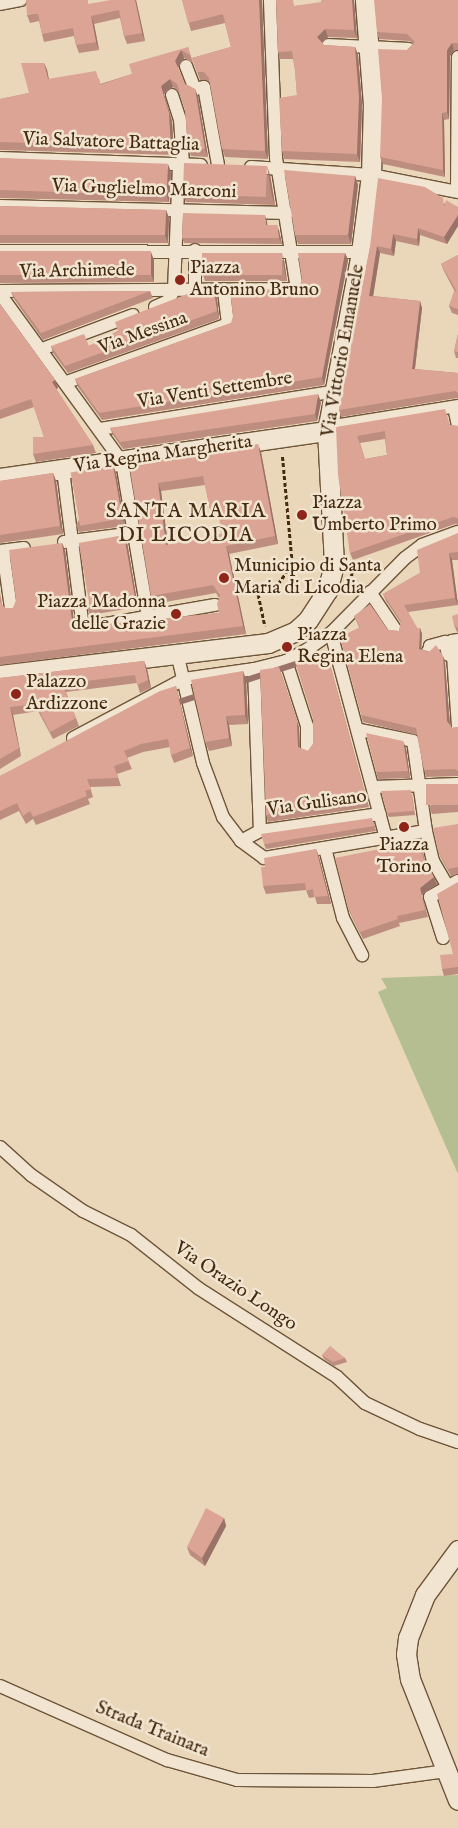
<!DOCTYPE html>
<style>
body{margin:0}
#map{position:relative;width:458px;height:1828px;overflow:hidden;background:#ead6b8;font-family:"IM FELL English",serif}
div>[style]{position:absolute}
.green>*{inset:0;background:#b5be90}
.path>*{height:2.5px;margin-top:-1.25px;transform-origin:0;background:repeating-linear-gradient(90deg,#442a0f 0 4px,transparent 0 6.5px)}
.roads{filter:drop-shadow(1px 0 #6e5539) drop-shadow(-1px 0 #6e5539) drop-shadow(0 1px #6e5539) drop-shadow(0 -1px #6e5539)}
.street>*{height:12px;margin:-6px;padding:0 6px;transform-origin:6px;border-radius:6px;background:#f1e4d1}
.secondary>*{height:19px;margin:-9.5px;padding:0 9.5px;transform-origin:9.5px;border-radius:9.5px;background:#f1e4d1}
.wall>*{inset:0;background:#bd8d80}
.shaded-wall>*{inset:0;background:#9a7368;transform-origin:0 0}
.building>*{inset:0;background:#dca495;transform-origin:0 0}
.dots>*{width:14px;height:14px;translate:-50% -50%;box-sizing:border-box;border:2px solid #f1e4d1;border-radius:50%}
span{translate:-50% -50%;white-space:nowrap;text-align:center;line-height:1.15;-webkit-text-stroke:5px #f1e4d1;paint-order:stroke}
.street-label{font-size:19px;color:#442a0f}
.poi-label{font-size:19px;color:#442a0f}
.left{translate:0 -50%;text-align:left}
.right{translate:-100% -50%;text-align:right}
.quarter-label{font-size:21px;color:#442a0f;letter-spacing:1px}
</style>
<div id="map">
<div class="green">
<i style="clip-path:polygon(458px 975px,458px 1174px,378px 992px,387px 988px,381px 978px)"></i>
</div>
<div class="path">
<i style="left:257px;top:588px;width:39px;rotate:78deg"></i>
<i style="left:237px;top:592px;width:42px;rotate:-11deg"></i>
<i style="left:278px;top:584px;width:24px;rotate:-55deg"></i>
<i style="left:292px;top:564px;width:110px;rotate:-95.2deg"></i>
<i style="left:349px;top:595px;width:24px;rotate:-83deg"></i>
</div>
<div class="roads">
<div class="street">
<i style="left:0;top:4px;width:21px;rotate:-11deg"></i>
<i style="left:328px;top:45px;width:81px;rotate:2.8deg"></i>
<i style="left:186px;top:66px;width:25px;rotate:69deg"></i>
<i style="left:195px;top:89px;width:9px;rotate:-13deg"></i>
<i style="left:204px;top:87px;width:79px;rotate:79.8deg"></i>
<i style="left:172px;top:95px;width:25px;rotate:72deg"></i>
<i style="left:180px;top:119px;width:45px;rotate:86.2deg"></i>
<i style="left:0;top:158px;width:201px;rotate:2deg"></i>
<i style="left:251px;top:167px;width:120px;rotate:3.8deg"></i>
<i style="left:371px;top:175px;width:89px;rotate:11.1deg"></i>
<i style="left:457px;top:190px;width:133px;rotate:-89.6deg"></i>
<i style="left:0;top:206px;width:287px;rotate:1.4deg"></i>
<i style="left:195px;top:250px;width:40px;rotate:90deg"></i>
<i style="left:0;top:251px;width:361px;rotate:0.2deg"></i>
<i style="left:0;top:291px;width:297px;rotate:-0.4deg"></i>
<i style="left:297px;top:289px;width:133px;rotate:-99.1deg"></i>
<i style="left:276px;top:158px;width:158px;rotate:-92.2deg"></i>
<i style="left:0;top:294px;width:208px;rotate:54deg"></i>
<i style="left:122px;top:462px;width:157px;rotate:80.5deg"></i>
<i style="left:155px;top:307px;width:14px;rotate:-25deg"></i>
<i style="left:168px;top:301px;width:13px;rotate:-61deg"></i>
<i style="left:174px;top:290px;width:126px;rotate:-87.7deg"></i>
<i style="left:42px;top:349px;width:97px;rotate:-20.5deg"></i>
<i style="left:67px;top:382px;width:171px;rotate:-19.8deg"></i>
<i style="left:228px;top:324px;width:35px;rotate:-97deg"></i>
<i style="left:454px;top:407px;width:19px;rotate:78deg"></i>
<i style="left:328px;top:427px;width:132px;rotate:-9.2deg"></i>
<i style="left:100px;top:429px;width:239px;rotate:-9.1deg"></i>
<i style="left:63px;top:470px;width:159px;rotate:82.8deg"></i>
<i style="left:83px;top:628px;width:134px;rotate:-9.9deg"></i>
<i style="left:64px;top:542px;width:71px;rotate:-7.3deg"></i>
<i style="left:0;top:551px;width:24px;rotate:-7deg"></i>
<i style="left:3px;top:551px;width:59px;rotate:82.1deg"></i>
<i style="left:370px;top:592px;width:48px;rotate:56deg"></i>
<i style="left:331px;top:633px;width:212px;rotate:75deg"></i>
<i style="left:458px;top:640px;width:6px;rotate:171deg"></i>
<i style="left:452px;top:641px;width:86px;rotate:86deg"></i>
<i style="left:428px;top:651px;width:3px"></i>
<i style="left:431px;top:651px;width:5px;rotate:-101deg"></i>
<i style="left:430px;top:646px;width:16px;rotate:-15deg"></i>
<i style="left:445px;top:642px;width:13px;rotate:77deg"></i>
<i style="left:177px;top:653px;width:113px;rotate:76.7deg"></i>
<i style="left:203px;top:763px;width:58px;rotate:69.7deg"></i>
<i style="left:223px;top:817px;width:30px;rotate:53deg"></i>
<i style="left:241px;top:841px;width:29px;rotate:36deg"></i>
<i style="left:264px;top:858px;width:164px;rotate:-9.5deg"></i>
<i style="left:286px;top:661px;width:68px;rotate:72.1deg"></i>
<i style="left:307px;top:726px;width:24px;rotate:90deg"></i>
<i style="left:254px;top:669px;width:162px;rotate:87.9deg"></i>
<i style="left:360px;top:730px;width:54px;rotate:11.7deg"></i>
<i style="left:413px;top:741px;width:91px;rotate:81.8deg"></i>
<i style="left:426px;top:831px;width:31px;rotate:77deg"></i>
<i style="left:433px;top:861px;width:30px;rotate:60deg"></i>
<i style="left:73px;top:738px;width:126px;rotate:-28deg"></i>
<i style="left:184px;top:679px;width:71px;rotate:-8.1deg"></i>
<i style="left:254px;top:669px;width:33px;rotate:-14deg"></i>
<i style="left:286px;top:661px;width:21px;rotate:-28deg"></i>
<i style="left:305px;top:651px;width:32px;rotate:-35deg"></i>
<i style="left:331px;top:633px;width:105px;rotate:-45.4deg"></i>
<i style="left:405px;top:558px;width:21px;rotate:-37deg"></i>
<i style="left:422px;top:545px;width:38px;rotate:-20deg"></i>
<i style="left:374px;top:787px;width:84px;rotate:-2deg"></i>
<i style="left:241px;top:841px;width:21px;rotate:-28deg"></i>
<i style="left:260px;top:831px;width:121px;rotate:-8.1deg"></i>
<i style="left:325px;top:848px;width:72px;rotate:75.6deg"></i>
<i style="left:343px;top:918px;width:42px;rotate:62.8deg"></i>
<i style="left:443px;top:938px;width:43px;rotate:-107.6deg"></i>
<i style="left:430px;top:897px;width:32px;rotate:-30deg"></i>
<i style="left:0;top:1147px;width:42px;rotate:42.1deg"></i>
<i style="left:31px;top:1175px;width:63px;rotate:34.7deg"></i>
<i style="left:83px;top:1211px;width:54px;rotate:26.6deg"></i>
<i style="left:131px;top:1235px;width:85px;rotate:38.3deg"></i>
<i style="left:198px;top:1288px;width:165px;rotate:32.6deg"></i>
<i style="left:337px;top:1377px;width:38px;rotate:43deg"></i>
<i style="left:365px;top:1403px;width:61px;rotate:25.3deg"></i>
<i style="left:420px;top:1429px;width:40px;rotate:18.9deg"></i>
<i style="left:0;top:1686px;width:183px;rotate:23.9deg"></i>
<i style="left:167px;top:1760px;width:73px;rotate:15.9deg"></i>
<i style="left:237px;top:1780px;width:136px;rotate:0.4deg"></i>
<i style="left:373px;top:1781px;width:74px;rotate:-7.8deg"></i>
</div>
<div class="secondary">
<i style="left:0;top:478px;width:330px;rotate:-8.2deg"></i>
<i style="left:0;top:675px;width:270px;rotate:-6.8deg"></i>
<i style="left:268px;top:643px;width:30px;rotate:-23deg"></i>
<i style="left:296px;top:631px;width:16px;rotate:-43deg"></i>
<i style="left:308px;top:620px;width:35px;rotate:-57deg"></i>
<i style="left:327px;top:591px;width:28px;rotate:-75deg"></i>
<i style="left:334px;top:564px;width:133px;rotate:-93deg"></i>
<i style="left:327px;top:431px;width:182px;rotate:-79.2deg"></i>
<i style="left:361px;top:252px;width:78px;rotate:-82.6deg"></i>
<i style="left:371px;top:175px;width:70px;rotate:-88.4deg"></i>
<i style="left:373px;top:105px;width:105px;rotate:-94.4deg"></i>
<i style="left:458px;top:1550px;width:56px;rotate:126.3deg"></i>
<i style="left:425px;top:1595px;width:46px;rotate:111.6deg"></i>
<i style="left:408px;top:1638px;width:16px;rotate:97deg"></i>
<i style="left:406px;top:1654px;width:25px;rotate:81deg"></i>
<i style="left:410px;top:1679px;width:130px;rotate:68.4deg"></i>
</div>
</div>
<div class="wall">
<i style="clip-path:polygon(136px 0,145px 41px,127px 44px,124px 36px,120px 18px,94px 24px,99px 50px,79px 53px,76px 45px,74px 36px,44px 42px,42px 34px,39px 21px,30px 23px,27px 15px,90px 4px)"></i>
<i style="clip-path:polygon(182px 0,262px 0,268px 159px,225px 157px,222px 149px,210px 83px,207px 80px,200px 80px,192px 58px,231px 47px,225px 23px,191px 31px)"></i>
<i style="clip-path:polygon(354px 0,357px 38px,328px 37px,322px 43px,324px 45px,355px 47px,358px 55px,362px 105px,360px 162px,284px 159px,282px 151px,297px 95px,295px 70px,293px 59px,280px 59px,278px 52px,295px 6px)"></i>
<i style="clip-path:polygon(458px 0,458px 50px,454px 50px,450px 56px,449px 119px,444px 120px,445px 177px,383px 164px,380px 157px,407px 50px,413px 44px,410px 41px,379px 39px,377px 32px)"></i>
<i style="clip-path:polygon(188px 47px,193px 63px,184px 58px,178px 68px,185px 84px,195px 89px,198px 97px,208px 157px,191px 156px,188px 148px,185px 109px,179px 92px,173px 87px,164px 94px,172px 121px,174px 155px,0 150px,0 99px,29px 93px,44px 63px,47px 70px,49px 79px,99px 79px,100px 84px,132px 74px)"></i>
<i style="clip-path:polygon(0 158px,171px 172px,169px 202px,0 198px)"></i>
<i style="clip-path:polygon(270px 175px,275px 205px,186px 202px,182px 194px)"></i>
<i style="clip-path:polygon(355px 176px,358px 185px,351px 244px,298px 244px,295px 235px)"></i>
<i style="clip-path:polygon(445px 203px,458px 207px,458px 226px,447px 244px,420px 235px,419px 246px,396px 241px,394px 256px,380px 253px,373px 296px,420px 301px,422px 308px,415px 369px,458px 373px,458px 399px,457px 398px,341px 417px,339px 410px,370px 247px)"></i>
<i style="clip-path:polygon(0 206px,166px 210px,169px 218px,168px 243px,0 243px)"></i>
<i style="clip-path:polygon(267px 221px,267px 225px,279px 231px,282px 244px,184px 243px,182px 238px)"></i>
<i style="clip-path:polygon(0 251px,154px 260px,154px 282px,0 283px)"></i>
<i style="clip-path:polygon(345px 253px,348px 260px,324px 385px,102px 420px,78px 387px,75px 379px,231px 323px,298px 289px)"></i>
<i style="clip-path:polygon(458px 255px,458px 315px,452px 313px,449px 306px,455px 292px,444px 271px,441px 264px)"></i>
<i style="clip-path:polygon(284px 260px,287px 281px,205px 281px,203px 275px)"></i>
<i style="clip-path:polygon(150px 291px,153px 298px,43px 340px,14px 299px,11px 292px)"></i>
<i style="clip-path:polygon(217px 298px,219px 319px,68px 373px,53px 353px,51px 346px,89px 346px,118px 331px)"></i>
<i style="clip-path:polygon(0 304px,55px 380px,58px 388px,56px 389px,93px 445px,96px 453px,36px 462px,33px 454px,44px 437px,34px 407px,0 419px)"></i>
<i style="clip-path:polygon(458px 334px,458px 358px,456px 358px,454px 351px)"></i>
<i style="clip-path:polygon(321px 402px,317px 421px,123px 449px,113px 435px,110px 428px)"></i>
<i style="clip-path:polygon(evenodd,450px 425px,458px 426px,458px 525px,455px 524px,353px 560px,350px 553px,336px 427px,450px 425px,385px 439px,387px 455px,365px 459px,360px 443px,385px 439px)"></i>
<i style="clip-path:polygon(evenodd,261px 452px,278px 544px,229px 554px,246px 634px,0 665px,0 593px,2px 605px,5px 608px,13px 608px,62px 543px,65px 550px,74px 624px,77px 627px,219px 613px,219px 598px,216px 593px,154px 604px,151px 596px,129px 463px,261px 452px,205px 485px,210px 509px,213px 517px,219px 515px,222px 534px,168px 545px,161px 491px,205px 485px)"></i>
<i style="clip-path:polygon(113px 465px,116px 473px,125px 526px,79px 532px,76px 525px)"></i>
<i style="clip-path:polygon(53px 473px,56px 481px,63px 534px,0 543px,0 481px)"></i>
<i style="clip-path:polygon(458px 533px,458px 560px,452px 560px,458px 605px,408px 612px,417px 628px,420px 628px,422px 634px,421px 649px,443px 656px,445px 663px,450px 724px,452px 728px,458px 727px,458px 776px,426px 777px,424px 770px,417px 735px,363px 722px,361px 715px,359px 627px,354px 616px,388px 630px,399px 631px,401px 623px,386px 601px,383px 594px,420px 573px)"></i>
<i style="clip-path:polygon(124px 535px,127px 542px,138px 607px,90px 615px,87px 608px)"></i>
<i style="clip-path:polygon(458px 614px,458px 633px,457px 632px,454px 625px)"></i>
<i style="clip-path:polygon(328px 657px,369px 807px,268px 822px,266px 815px,299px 727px,300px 748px,308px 751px,313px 744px)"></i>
<i style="clip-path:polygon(144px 661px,147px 669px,151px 688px,140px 693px,137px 683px,66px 692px,79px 726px,53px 739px,38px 711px,13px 715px,21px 756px,0 769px,0 678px)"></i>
<i style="clip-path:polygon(243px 671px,246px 680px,248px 724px,229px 725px,232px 746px,209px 751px,205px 742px)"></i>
<i style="clip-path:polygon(176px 686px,178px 694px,193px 756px,174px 763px,171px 755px,170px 747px,143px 752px,127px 758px,132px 769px,117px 774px,121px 786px,90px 787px,93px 797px,88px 799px,90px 804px,36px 825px,33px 819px,26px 824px,19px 811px,0 820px,0 776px)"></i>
<i style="clip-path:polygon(406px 748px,410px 778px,378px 779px,376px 772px)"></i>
<i style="clip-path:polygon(458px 784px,458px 812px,432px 814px,429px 807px)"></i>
<i style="clip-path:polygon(412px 794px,415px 815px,389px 817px,387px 813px)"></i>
<i style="clip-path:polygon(374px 823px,376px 831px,266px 849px,264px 844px)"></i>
<i style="clip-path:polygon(458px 824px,458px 874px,451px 876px,441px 858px,438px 851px)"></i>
<i style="clip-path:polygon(422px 848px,425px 860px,437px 884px,422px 895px,428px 917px,399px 923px,400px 926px,363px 939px,351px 915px,348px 908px)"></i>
<i style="clip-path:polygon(316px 849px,319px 857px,331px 904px,317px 904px,315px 897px,309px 898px,306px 890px,266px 894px,263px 886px,265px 867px)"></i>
<i style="clip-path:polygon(458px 882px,458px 974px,444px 976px,442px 969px,453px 954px)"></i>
<i style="clip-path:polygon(322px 1355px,345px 1358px,347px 1362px,334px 1366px,324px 1359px)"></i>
<i style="clip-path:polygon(224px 1518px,226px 1526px,205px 1566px,190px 1555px,187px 1547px)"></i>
</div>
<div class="shaded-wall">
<i style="clip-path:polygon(135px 0,136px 0,145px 41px,142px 33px)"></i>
<i style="clip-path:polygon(259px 0,262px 0,268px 159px,265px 151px)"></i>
<i style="clip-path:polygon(352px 0,354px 0,357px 38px,354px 30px)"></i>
<i style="clip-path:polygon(91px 16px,94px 24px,99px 50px,96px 42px)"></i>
<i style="clip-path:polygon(325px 29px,328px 37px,320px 45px,317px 37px)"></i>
<i style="clip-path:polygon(452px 43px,454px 50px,450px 56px,449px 119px,447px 112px,447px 50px)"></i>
<i style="clip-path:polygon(355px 47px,358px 55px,362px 105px,360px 162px,357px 154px)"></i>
<i style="clip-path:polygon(181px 50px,184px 58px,178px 68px,175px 61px)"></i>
<i style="clip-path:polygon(44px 63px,47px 70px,50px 87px)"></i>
<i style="clip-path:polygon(170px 79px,173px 87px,164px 94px,172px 121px,174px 155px,171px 148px,161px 86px)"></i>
<i style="clip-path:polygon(195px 89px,198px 97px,208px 157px,205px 149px)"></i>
<i style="clip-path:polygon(442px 113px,444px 120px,445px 177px,443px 170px)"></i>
<i style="clip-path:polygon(168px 164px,171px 172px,169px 202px,166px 194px)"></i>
<i style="clip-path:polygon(267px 166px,270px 175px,275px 205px,272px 196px)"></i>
<i style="clip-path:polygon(355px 176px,358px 185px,351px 244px,348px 235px)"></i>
<i style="clip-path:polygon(166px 210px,169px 218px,168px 243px,165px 235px)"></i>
<i style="clip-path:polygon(265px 215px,267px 221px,268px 231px,266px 225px)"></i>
<i style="clip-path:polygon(458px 215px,458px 226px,447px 244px,444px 237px)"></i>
<i style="clip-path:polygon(277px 225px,279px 231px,282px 244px,279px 238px)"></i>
<i style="clip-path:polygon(418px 228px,420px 235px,419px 246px,417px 239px)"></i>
<i style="clip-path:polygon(393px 234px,396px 241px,394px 256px,391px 249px)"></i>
<i style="clip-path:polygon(377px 246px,380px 253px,372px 303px,369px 296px)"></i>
<i style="clip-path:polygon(151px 252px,154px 260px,154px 282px,151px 274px)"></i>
<i style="clip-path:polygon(282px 253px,284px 260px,287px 281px,285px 274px)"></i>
<i style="clip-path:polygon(345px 253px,348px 260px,324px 385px,322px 377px)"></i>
<i style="clip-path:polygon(214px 291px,217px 298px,219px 319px,217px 311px)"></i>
<i style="clip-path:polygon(420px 301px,422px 308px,414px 376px,412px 369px)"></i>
<i style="clip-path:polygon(55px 380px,58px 388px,55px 390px,52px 382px)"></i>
<i style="clip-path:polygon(318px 394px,321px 402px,317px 421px,315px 414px)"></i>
<i style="clip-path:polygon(258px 444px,261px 452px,278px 544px,275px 536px)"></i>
<i style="clip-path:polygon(113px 465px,116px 473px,125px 526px,122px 518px)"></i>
<i style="clip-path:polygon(53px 473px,56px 481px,63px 534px,60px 526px)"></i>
<i style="clip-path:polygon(158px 483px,161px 491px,169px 553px,166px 545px)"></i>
<i style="clip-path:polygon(124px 535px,127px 542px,138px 607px,135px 600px)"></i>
<i style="clip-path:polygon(62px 543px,65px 550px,75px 629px,72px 621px)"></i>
<i style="clip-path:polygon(226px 546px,229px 554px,246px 634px,243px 626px)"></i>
<i style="clip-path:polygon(449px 553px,452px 560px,458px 605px,455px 598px)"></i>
<i style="clip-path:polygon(420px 628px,422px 634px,421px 655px,419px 649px)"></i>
<i style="left:326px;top:651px;width:6px;height:156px;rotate:72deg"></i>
<i style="clip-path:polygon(443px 656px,445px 663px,450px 728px,447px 721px)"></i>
<i style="clip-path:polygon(144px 661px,147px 669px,151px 688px,148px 680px)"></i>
<i style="clip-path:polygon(279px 667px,299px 727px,300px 754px,298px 747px)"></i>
<i style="clip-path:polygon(243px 671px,246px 680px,248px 724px,245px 715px)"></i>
<i style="clip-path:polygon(176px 686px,178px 694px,193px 756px,190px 748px)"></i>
<i style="clip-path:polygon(10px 707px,13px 715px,21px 756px,19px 748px)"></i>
<i style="clip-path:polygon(226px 716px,229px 725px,232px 746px,229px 738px)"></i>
<i style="clip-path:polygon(403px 741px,406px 748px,410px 778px,408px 771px)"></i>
<i style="clip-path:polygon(316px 849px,319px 857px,331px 904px,328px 896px)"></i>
<i style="clip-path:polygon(434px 877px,437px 884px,422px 895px,428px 917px,420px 888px)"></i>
<i style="clip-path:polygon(224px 1518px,226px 1526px,205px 1566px,202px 1558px)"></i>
</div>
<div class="building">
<i style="clip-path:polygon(26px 0,88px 0,88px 4px,111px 0,135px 0,142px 33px,124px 36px,119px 10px,91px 16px,96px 42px,76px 45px,73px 28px,42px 34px,38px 13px,27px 15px)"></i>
<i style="clip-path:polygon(182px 0,259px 0,265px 151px,222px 149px,209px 78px,204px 72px,197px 72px,192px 58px,231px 47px,223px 14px,188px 23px)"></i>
<i style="clip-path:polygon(276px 0,293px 0,294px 6px,321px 2px,321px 0,352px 0,354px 30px,325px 29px,317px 37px,324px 45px,355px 47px,359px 97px,357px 154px,282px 151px,279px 98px,297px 95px,295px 70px,292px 51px,278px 52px)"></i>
<i style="clip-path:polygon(374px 0,458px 0,458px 43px,452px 43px,447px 50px,447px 112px,442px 113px,443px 170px,380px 157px,382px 98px,378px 49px,407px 50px,415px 42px,407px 34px,377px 32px)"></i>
<i style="clip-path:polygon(188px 47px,190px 55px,181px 50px,175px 61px,185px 84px,195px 89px,205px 149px,188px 148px,185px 109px,177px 84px,170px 79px,161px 86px,169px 113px,171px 148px,0 142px,0 99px,29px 93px,21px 63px,44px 63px,48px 79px,96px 71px,100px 85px,132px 74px,129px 64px)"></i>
<i style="left:0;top:158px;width:168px;height:32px;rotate:2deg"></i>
<i style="left:184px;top:163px;width:83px;height:31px;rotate:2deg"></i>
<i style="clip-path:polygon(284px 170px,355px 176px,348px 235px,295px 235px)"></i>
<i style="clip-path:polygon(378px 178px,425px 187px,443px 198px,444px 207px,446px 200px,458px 207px,458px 215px,444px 237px,418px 228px,417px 239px,393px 234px,391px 249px,377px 246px,369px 296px,420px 301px,412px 369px,458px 373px,458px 393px,455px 391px,339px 410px,370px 247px)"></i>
<i style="clip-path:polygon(0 206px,166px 210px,165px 235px,0 235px)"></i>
<i style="clip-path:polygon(183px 213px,265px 215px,266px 225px,277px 225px,279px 238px,182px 238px)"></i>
<i style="left:0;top:251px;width:151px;height:24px"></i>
<i style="left:202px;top:253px;width:80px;height:22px"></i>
<i style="clip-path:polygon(298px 253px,345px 253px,322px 377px,99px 413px,75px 379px,231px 323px,233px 316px,230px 290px,298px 289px,302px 280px)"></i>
<i style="clip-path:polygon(458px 255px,458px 309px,449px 306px,454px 291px,457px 292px,441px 264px)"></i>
<i style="clip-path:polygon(150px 291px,41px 333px,11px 292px)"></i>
<i style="clip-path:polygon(195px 291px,214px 291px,217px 311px,65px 366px,51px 346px,84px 334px,89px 346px,118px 331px,115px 322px)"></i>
<i style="clip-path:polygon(0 304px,55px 380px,52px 382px,93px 445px,33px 454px,33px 437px,44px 437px,31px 399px,0 410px)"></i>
<i style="clip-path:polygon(458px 334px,458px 352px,454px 351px)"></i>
<i style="clip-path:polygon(318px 394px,315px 414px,120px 442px,110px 428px)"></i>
<i style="clip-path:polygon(evenodd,445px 409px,450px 425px,458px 426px,458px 518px,453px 517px,350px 553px,338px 475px,336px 427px,445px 409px,385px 431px,387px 455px,365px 459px,357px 436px,385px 431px)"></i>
<i style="clip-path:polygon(evenodd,258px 444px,275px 536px,226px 546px,243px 626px,0 657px,0 602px,5px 608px,13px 608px,16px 600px,9px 550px,62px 543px,72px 621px,77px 627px,219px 613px,217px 604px,220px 595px,213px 585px,151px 596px,129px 463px,258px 444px,203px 476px,210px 509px,217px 507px,222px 534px,166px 545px,158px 483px,203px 476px)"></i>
<i style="left:113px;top:465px;width:54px;height:43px;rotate:80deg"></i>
<i style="clip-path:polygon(53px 473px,60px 526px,0 535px,0 481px)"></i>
<i style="clip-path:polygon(458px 533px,458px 552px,449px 553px,455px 598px,404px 605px,417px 628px,420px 628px,419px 649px,429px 652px,436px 645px,443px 656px,447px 721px,452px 728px,458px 727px,458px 771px,455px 769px,424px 770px,416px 728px,361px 715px,340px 637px,360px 627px,354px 616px,370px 604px,388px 630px,399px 631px,401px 621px,383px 594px,420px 573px,417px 550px)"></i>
<i style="left:124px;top:535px;width:66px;height:46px;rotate:80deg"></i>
<i style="clip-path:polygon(458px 614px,458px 628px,454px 625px,452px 616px)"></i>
<i style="clip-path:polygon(326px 651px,367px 801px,266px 815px,260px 670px,279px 667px,297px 721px,298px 747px,308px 751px,313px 744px,313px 719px,295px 662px)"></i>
<i style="clip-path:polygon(144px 661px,148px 680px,137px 685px,135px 675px,62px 684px,76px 718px,50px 732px,36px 704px,10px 707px,19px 748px,0 759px,0 678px)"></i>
<i style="clip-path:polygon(243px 671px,245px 715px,226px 716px,229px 738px,205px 742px,191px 680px)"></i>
<i style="clip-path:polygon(176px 686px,190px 748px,171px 755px,168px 739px,141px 744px,124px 751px,129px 761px,114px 766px,118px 778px,87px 779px,91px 789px,85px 791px,87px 796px,33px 817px,30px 811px,23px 816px,17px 803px,0 811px,0 776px,160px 691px)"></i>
<i style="clip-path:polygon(366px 733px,403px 741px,408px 771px,376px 772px)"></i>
<i style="left:458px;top:784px;width:21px;height:32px;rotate:90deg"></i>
<i style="clip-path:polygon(411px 790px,414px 811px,387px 813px,381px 791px)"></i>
<i style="clip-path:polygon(372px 818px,374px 826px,264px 844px,261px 834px)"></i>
<i style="clip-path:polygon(458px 824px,458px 867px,448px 869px,438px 851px,433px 828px)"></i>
<i style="clip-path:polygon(419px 841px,423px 858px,434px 877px,420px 888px,425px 910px,397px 916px,398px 919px,360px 932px,348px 908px,335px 858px)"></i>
<i style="clip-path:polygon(316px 849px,328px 896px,314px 897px,313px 889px,306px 891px,305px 883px,263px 886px,261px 867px,265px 867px,264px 858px)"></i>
<i style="clip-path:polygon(458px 882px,458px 967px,442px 969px,440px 955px,453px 954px,437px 894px)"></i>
<i style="clip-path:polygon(330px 1346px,345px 1358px,333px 1362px,322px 1355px)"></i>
<i style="clip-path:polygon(206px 1508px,224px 1518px,202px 1558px,187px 1547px)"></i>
</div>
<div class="dots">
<i style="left:180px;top:280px;background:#8f2418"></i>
<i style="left:302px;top:515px;background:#8f2418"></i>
<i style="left:224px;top:578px;background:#8f2418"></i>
<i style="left:176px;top:614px;background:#8f2418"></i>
<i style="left:287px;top:647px;background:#8f2418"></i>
<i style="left:16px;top:694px;background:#8f2418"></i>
<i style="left:404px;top:827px;background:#8f2418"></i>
</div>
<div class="street-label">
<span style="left:111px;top:143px;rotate:2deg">Via Salvatore Battaglia</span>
<span style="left:144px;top:190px;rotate:2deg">Via Guglielmo Marconi</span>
<span style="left:77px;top:272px;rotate:-1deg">Via Archimede</span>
<span style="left:143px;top:334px;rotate:-20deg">Via Messina</span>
<span style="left:344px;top:351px;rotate:-80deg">Via Vittorio Emanuele</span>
<span style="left:215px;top:391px;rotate:-9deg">Via Venti Settembre</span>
<span style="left:163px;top:455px;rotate:-8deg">Via Regina Margherita</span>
<span style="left:317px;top:804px;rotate:-8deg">Via Gulisano</span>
<span style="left:235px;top:1287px;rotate:34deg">Via Orazio Longo</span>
<span style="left:152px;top:1730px;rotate:22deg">Strada Trainara</span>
</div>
<div class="poi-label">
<span class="left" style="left:190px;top:280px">Piazza<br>Antonino Bruno</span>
<span class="left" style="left:312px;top:515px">Piazza<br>Umberto Primo</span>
<span class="left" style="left:234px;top:578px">Municipio di Santa<br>Maria di Licodia</span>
<span class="right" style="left:166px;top:614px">Piazza Madonna<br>delle Grazie</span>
<span class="left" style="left:297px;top:647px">Piazza<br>Regina Elena</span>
<span class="left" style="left:26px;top:694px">Palazzo<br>Ardizzone</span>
<span style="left:404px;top:857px">Piazza<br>Torino</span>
</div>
<div class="quarter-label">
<span style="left:186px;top:524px">SANTA MARIA<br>DI LICODIA</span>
</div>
</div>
